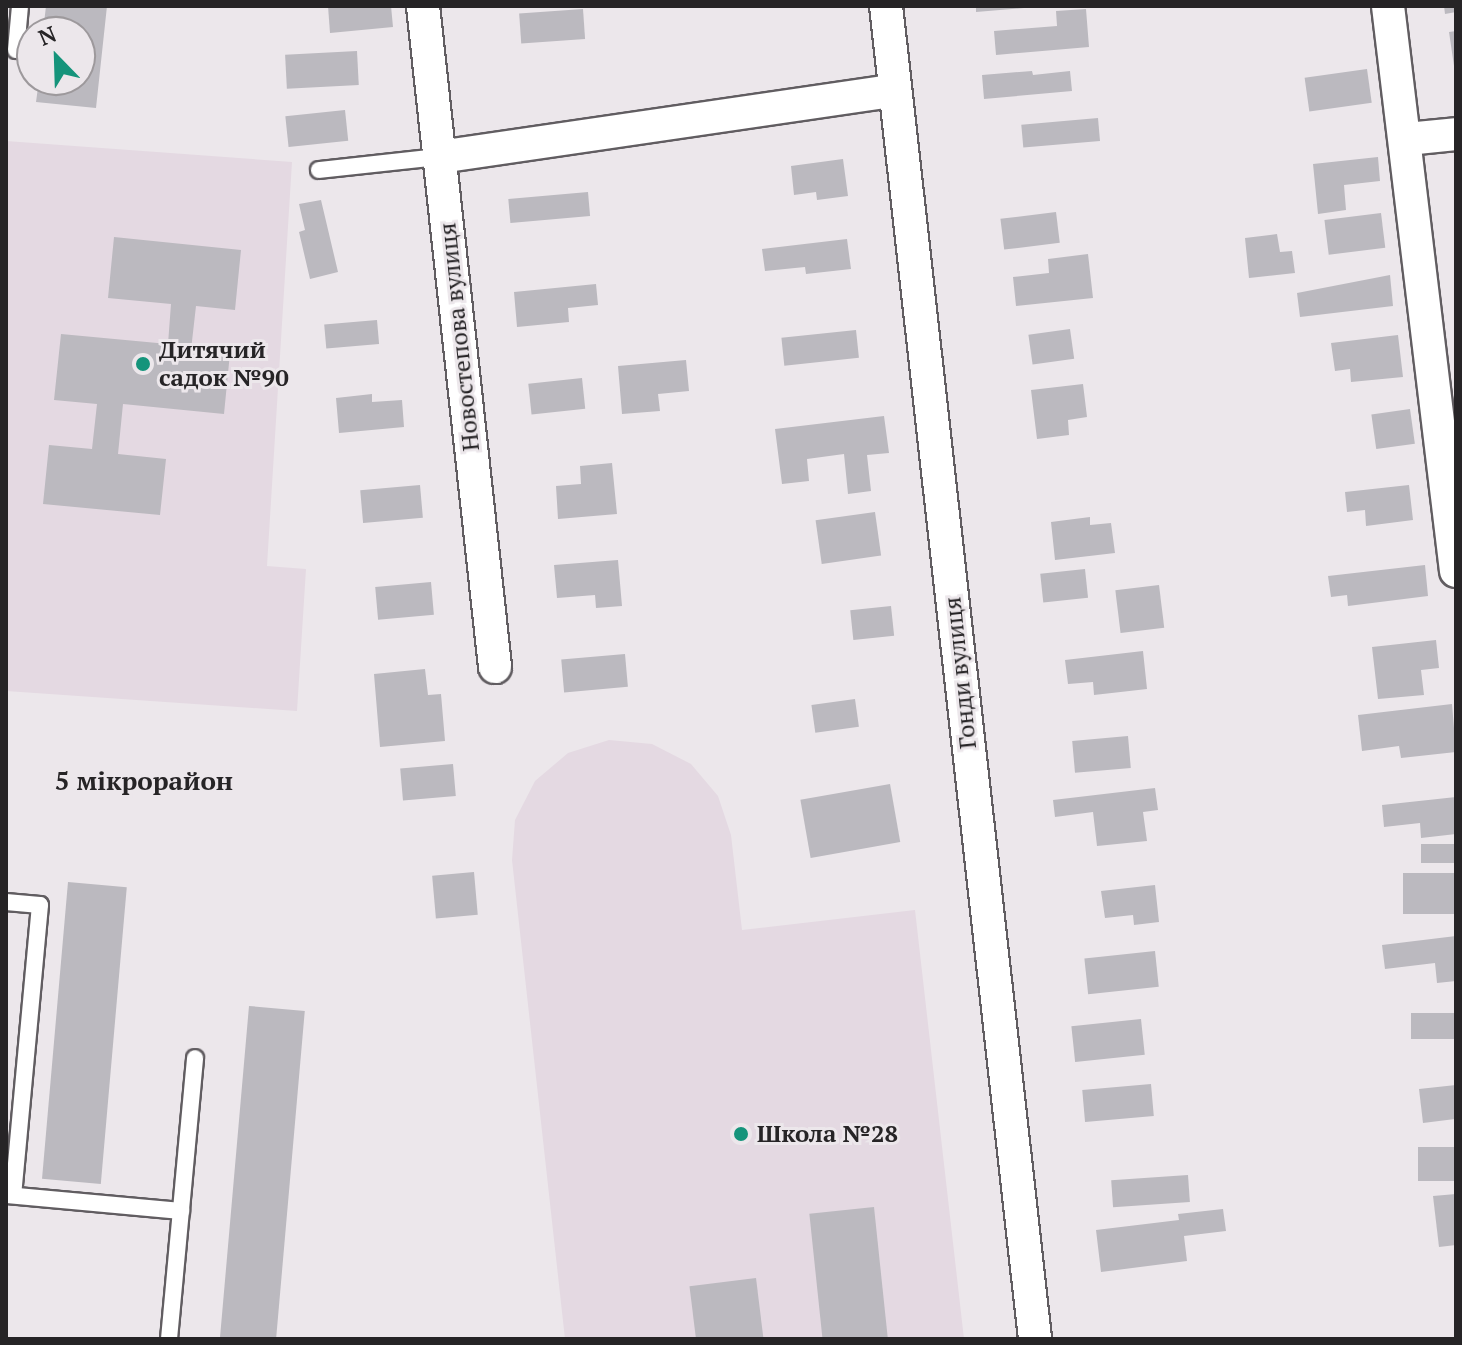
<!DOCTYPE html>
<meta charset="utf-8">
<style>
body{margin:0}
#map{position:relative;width:1462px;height:1345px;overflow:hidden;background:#ece7eb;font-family:"PT Serif",serif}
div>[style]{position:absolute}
.built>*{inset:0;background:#e4d9e2}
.building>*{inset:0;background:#bbb9bf;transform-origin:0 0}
.roads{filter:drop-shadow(2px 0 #615d61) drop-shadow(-2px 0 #615d61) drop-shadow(0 2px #615d61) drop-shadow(0 -2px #615d61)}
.lane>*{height:16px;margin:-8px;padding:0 8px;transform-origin:8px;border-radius:8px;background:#fff}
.street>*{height:32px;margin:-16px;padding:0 16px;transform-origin:16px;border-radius:16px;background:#fff}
.dots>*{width:22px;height:22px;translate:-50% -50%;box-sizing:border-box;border:4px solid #ece7eb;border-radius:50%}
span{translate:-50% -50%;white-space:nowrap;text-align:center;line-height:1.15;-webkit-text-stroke:6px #ece7eb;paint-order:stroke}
.street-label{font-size:24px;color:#262426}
.poi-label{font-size:24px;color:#262426;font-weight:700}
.left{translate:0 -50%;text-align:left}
.neighbourhood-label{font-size:26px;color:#262426;font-weight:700}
.frame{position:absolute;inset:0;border:8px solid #262426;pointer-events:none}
.north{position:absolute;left:16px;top:16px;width:80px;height:80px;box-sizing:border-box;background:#ece7eb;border:2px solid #9d999c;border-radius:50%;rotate:337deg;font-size:22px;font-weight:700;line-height:32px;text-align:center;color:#262426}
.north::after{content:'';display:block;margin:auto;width:28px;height:36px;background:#15947b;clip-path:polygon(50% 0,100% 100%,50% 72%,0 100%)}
</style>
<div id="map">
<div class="built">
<i style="clip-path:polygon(6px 141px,292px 162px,267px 566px,306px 569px,297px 711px,6px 691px)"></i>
<i style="clip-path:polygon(609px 740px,652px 744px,691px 764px,718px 796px,731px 835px,742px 930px,915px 910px,964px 1339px,565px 1339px,512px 860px,515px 820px,535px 781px,568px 753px)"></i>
</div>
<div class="building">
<i style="clip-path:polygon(46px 6px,107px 6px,96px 108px,36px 102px,39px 80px,80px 80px,80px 32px,43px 32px)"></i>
<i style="clip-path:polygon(328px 6px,391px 6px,393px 27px,330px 33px)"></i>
<i style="clip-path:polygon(976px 6px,1024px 6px,1024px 8px,976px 12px)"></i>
<i style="clip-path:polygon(1444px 6px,1456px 6px,1456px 12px,1445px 14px)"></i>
<i style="left:583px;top:9px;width:30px;height:64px;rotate:86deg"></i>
<i style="clip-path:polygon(1086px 9px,1089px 47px,996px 55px,994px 31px,1057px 26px,1056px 11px)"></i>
<i style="clip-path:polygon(1456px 31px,1456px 66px,1454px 66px,1449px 32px)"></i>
<i style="left:357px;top:51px;width:34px;height:72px;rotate:87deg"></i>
<i style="left:1367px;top:69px;width:34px;height:63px;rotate:82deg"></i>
<i style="clip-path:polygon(1032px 71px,1033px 75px,1070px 71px,1072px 91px,984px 99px,982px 75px)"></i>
<i style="left:345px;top:110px;width:31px;height:60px;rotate:84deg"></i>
<i style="left:1098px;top:118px;width:23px;height:77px;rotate:85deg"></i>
<i style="clip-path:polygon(1378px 157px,1380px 181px,1344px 185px,1346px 210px,1318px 214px,1313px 164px)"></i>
<i style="clip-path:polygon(843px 159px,848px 196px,817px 200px,816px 192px,794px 195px,791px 166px)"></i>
<i style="left:588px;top:192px;width:24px;height:80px;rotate:85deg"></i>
<i style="clip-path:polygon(321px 200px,338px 272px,310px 279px,299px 232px,305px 230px,299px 204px)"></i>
<i style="left:1056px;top:212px;width:31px;height:56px;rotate:83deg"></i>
<i style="left:1381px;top:213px;width:35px;height:57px;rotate:83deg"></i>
<i style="clip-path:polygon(1277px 234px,1280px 252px,1292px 251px,1295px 273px,1249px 278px,1245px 238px)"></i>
<i style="clip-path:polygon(114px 237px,241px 250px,235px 310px,196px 306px,191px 350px,230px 353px,224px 414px,123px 404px,118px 454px,166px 459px,160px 515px,43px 504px,49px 445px,92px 449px,97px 404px,54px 400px,61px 334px,168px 344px,171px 304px,108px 298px)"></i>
<i style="clip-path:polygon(847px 239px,851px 269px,806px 274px,805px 267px,765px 271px,762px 249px)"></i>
<i style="clip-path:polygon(1088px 254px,1093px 298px,1016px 306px,1013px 277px,1049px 273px,1048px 259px)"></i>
<i style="clip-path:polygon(1390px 275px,1393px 306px,1300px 317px,1297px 293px)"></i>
<i style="clip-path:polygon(596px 284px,598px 305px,568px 308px,569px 322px,517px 327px,514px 292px)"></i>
<i style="left:377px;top:320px;width:24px;height:53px;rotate:85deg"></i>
<i style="left:1070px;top:329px;width:30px;height:42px;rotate:82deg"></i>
<i style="left:856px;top:330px;width:28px;height:75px;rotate:84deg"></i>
<i style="clip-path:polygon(1398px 335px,1403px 377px,1351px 382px,1350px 369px,1335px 371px,1331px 343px)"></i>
<i style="clip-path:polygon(686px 360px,689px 391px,658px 394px,660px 411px,622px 414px,618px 366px)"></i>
<i style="left:582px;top:378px;width:31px;height:54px;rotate:84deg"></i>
<i style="clip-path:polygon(1083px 384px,1087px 417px,1068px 420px,1069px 435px,1037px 439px,1031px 390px)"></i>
<i style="clip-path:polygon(372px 394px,372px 402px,402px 400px,404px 427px,339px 433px,336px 398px)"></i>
<i style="left:1410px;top:409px;width:35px;height:39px;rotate:82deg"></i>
<i style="clip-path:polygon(884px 416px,889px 453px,867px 455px,871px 491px,848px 494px,844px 454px,807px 459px,809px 481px,782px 484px,775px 429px)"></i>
<i style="clip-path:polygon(612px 463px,617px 514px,558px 519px,556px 486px,581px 484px,580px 466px)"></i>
<i style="left:420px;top:485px;width:33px;height:60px;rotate:85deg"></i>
<i style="clip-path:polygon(1409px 485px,1413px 520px,1366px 526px,1365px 510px,1347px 512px,1345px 492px)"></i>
<i style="left:875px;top:512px;width:44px;height:60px;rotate:82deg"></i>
<i style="clip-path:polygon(1090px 517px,1090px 525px,1111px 523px,1115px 553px,1055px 560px,1051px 522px)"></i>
<i style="clip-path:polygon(618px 560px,622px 606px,596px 608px,595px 595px,557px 598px,554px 565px)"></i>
<i style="clip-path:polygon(1425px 565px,1428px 596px,1348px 606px,1347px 595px,1331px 597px,1328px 576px)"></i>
<i style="left:1085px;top:569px;width:29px;height:45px;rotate:84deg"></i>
<i style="left:431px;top:582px;width:33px;height:56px;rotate:85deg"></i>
<i style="left:1159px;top:585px;width:43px;height:44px;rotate:83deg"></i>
<i style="left:891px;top:606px;width:30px;height:41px;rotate:84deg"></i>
<i style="clip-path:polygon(1436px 640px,1439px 668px,1421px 670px,1424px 695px,1378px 699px,1372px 647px)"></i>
<i style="clip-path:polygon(1143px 651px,1147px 689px,1094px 695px,1093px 682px,1068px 684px,1065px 660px)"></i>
<i style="left:625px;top:654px;width:33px;height:64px;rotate:85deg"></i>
<i style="clip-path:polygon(425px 669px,428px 695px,441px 694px,445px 741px,380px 747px,374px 674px)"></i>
<i style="left:855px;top:699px;width:28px;height:44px;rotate:82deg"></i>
<i style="clip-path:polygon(1452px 704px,1456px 752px,1401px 758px,1399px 746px,1362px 751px,1358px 715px)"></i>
<i style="left:1128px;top:736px;width:32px;height:56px;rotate:85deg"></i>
<i style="left:453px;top:764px;width:32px;height:53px;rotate:85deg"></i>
<i style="left:890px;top:784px;width:59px;height:91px;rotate:80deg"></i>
<i style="clip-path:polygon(1155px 788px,1158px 810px,1143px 812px,1147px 841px,1097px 846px,1093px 812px,1055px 817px,1053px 800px)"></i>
<i style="clip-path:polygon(1456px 797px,1456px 834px,1421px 838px,1420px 823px,1384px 827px,1382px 805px)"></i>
<i style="left:1456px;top:844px;width:19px;height:35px;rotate:90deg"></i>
<i style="left:474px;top:872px;width:43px;height:42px;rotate:85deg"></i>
<i style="left:1456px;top:873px;width:41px;height:53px;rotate:90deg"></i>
<i style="left:68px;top:882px;width:59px;height:298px;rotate:5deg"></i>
<i style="clip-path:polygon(1155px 885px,1159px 922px,1134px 925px,1133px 915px,1105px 918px,1101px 891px)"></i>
<i style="clip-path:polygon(1456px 936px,1456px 981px,1437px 983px,1435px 963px,1385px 969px,1382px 945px)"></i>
<i style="left:1155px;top:951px;width:36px;height:71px;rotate:84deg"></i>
<i style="left:249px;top:1006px;width:56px;height:334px;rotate:5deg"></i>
<i style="left:1456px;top:1013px;width:26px;height:45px;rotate:90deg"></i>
<i style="left:1141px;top:1019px;width:36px;height:70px;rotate:84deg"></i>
<i style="left:1151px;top:1084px;width:32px;height:69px;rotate:85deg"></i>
<i style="clip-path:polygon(1456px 1085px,1455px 1119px,1423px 1123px,1419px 1089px)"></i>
<i style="left:1456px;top:1147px;width:34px;height:38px;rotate:90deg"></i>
<i style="left:1188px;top:1175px;width:27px;height:77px;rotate:86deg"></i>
<i style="clip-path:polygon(1456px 1194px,1456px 1245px,1439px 1247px,1433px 1196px)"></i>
<i style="left:874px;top:1207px;width:133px;height:65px;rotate:84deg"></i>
<i style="clip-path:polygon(1223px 1209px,1226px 1231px,1184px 1236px,1187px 1261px,1101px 1272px,1096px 1230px,1179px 1220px,1178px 1214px)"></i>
<i style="left:756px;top:1278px;width:61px;height:67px;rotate:83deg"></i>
</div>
<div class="roads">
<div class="lane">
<i style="left:16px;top:50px;width:44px;rotate:-84.8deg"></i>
<i style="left:319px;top:170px;width:121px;rotate:-6.2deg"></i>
<i style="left:6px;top:902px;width:34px;rotate:5deg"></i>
<i style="left:40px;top:905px;width:291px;rotate:95.3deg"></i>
<i style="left:6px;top:1195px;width:176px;rotate:5.2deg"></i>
<i style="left:169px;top:1339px;width:282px;rotate:-84.7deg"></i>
</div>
<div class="street">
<i style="left:423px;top:6px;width:665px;rotate:83.78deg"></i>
<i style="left:886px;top:6px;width:1341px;rotate:83.62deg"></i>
<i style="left:1388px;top:6px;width:569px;rotate:83.14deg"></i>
<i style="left:1407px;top:139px;width:49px;rotate:-5.8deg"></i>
<i style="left:439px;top:157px;width:459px;rotate:-8.3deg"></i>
</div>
</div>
<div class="dots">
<i style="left:143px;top:364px;background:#15947b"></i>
<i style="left:741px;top:1134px;background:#15947b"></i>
</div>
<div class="street-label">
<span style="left:459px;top:337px;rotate:-96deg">Новостепова вулиця</span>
<span style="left:960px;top:673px;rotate:-96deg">Гонди вулиця</span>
</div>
<div class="poi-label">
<span class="left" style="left:159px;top:364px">Дитячий<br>садок №90</span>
<span class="left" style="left:757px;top:1134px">Школа №28</span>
</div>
<div class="neighbourhood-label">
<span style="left:144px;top:781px">5 мікрорайон</span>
</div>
<div class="frame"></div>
<div class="north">N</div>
</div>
